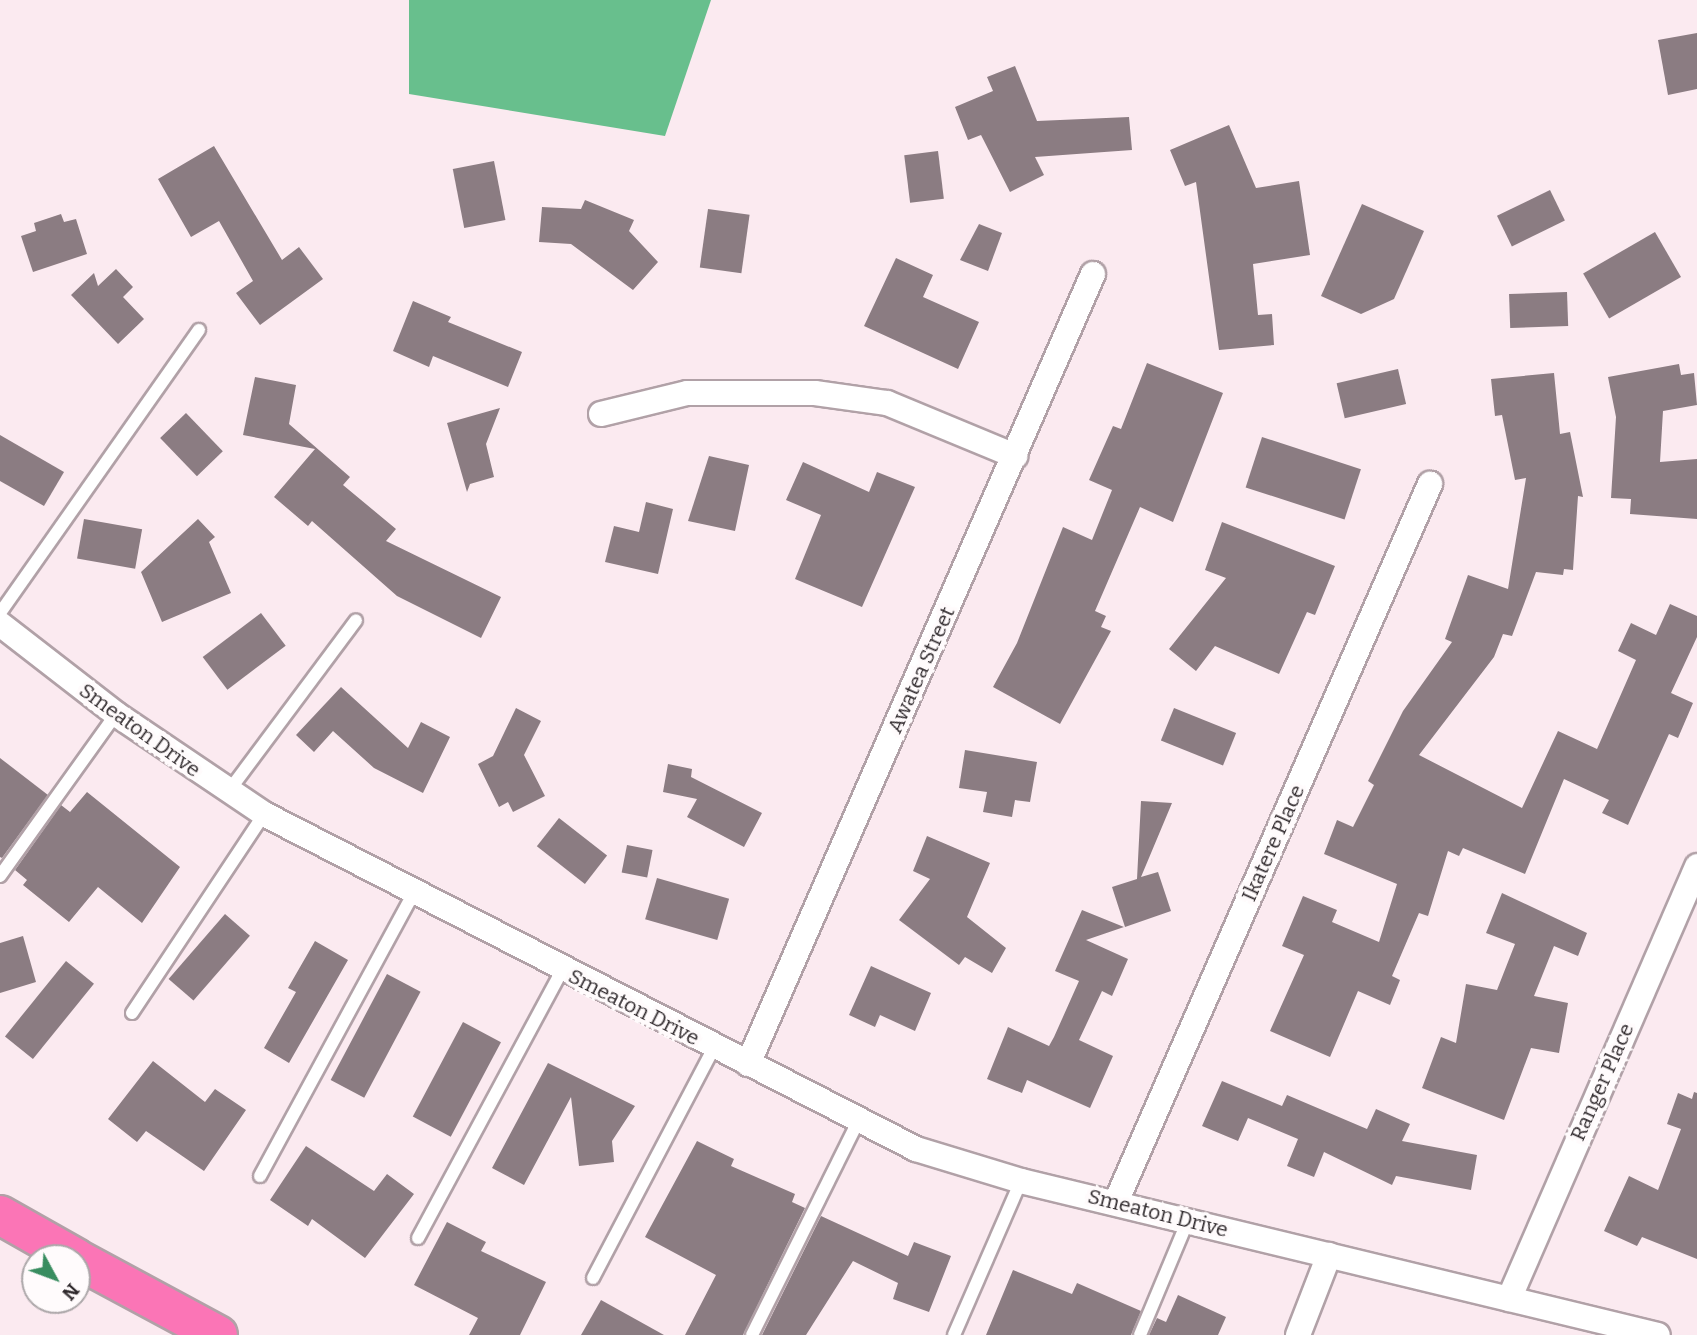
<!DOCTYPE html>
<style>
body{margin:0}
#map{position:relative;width:1697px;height:1335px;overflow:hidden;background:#fbeaf0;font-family:Bitter,serif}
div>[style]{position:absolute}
.forest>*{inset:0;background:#68bf8d}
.building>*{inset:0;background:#8b7c82;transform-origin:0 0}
.roads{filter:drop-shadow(2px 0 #b1a1a7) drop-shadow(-2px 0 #b1a1a7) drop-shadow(0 2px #b1a1a7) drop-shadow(0 -2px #b1a1a7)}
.lane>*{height:12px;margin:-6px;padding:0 6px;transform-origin:6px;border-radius:6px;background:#fff}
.street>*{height:24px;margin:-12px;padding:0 12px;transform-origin:12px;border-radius:12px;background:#fff}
.highway>*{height:38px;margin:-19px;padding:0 19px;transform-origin:19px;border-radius:19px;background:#fb75b6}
span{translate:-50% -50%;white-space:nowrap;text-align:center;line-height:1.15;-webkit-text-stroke:7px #fffbfc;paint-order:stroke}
.street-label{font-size:21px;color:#302a2d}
.north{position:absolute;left:21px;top:1244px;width:70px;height:70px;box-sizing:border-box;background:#fffbfc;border:2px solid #aca7a9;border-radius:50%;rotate:131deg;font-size:19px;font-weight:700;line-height:28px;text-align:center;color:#302a2d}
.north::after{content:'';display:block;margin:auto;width:24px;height:32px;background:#398d60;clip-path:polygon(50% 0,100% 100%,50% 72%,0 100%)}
</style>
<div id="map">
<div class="forest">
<i style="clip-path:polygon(409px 0,711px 0,665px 136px,409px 94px)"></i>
</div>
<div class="building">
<i style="clip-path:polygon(1697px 33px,1697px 89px,1668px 95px,1658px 40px)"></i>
<i style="clip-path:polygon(1015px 66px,1037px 121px,1129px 117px,1132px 150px,1035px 157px,1044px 175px,1010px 192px,981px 135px,968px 140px,955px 107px,993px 91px,987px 77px)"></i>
<i style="clip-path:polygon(1229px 125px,1256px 188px,1299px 181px,1310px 255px,1253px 264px,1258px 315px,1272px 314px,1274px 345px,1219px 350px,1196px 182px,1185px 186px,1170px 150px)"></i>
<i style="clip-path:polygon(214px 146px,282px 260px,299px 247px,323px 279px,260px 325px,236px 293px,253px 281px,219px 221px,191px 237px,158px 179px)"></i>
<i style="left:938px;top:151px;width:48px;height:34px;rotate:83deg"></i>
<i style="left:494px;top:161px;width:60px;height:42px;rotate:79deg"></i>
<i style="left:1550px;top:190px;width:34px;height:59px;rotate:64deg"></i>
<i style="clip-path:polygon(585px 200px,634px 220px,629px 231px,658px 262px,633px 290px,571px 244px,539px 242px,542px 207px,581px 209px)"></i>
<i style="clip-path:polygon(1362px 204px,1424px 231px,1394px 299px,1361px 314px,1321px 296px)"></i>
<i style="left:708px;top:209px;width:42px;height:59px;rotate:8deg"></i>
<i style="clip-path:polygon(61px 214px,64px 222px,76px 219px,87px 254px,33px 272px,21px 236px,36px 231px,34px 223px)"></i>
<i style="clip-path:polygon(979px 224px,1002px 233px,988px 271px,960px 260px)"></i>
<i style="left:1655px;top:232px;width:52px;height:83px;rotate:60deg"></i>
<i style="clip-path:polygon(896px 258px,933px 275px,923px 297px,979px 322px,958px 369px,864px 326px)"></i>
<i style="clip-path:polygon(116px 269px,133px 287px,123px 297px,144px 319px,118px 344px,71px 295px,94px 273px,98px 286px)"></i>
<i style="left:1567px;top:292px;width:34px;height:58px;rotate:88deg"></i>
<i style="clip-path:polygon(413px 301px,451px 317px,448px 322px,522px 352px,508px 387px,433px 356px,429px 367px,393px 351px)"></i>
<i style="clip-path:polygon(1147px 363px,1223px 393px,1173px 522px,1140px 507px,1095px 611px,1106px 616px,1101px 627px,1111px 631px,1060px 724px,993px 687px,1017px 643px,1063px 527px,1092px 540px,1112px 490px,1089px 480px,1113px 426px,1121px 429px)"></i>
<i style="clip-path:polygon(1679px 364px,1681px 375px,1694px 373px,1697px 405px,1663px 411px,1660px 462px,1697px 459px,1697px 519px,1630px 514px,1631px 499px,1611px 498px,1616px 417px,1608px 377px)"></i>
<i style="left:1398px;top:369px;width:36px;height:63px;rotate:77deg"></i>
<i style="clip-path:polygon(1554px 373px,1560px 434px,1570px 432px,1583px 497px,1578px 496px,1573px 570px,1564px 569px,1563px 575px,1536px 572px,1512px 636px,1503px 634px,1494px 657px,1419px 755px,1522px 808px,1558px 731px,1597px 749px,1636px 660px,1618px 651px,1631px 623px,1656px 635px,1670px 604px,1697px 616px,1697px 637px,1671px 693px,1693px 703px,1678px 738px,1669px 734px,1628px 825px,1602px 813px,1609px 800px,1564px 779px,1525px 874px,1463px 848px,1459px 856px,1448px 851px,1428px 916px,1419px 913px,1392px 976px,1400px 980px,1390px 1005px,1358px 991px,1330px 1057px,1270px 1031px,1304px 955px,1282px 946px,1303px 896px,1337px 910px,1332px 922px,1379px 942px,1397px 884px,1324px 854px,1337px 820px,1353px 827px,1374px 785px,1368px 781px,1403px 711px,1452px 642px,1445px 639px,1468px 575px,1508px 589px,1526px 478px,1515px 480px,1502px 415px,1495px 416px,1491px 379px)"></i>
<i style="clip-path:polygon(255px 377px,296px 385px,289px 424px,350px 477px,343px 485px,396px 529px,386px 541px,501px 597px,481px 638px,397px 596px,312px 521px,308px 526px,274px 497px,315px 449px,243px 435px)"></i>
<i style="clip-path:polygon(500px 408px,486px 444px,494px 477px,470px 484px,467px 492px,447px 423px)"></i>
<i style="left:186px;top:413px;width:53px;height:36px;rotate:46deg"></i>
<i style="clip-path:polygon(0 435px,64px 472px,44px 506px,0 481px)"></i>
<i style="left:1262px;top:437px;width:104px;height:53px;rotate:18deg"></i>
<i style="clip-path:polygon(709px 456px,749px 465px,735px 531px,688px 521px)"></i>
<i style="clip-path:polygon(803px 462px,869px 492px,877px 472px,915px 487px,862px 607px,795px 579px,821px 515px,786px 500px)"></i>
<i style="clip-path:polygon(646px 502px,673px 509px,658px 574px,605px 562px,614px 526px,639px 532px)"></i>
<i style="left:84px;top:519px;width:59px;height:40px;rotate:10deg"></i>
<i style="clip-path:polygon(198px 519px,215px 537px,209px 542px,231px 593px,162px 622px,141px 572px)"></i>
<i style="clip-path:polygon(1222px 522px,1335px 566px,1315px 615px,1307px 612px,1279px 674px,1215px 646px,1196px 671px,1169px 649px,1226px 578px,1205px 570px)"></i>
<i style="left:261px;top:613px;width:41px;height:73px;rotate:53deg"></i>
<i style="clip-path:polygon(341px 687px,408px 748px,421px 722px,450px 737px,423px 793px,374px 768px,333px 731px,314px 752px,296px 735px)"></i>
<i style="clip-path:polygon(516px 708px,541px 721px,524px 755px,545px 796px,513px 812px,508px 802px,499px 807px,478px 764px,493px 756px)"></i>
<i style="left:1174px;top:708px;width:67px;height:35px;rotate:22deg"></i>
<i style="clip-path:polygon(965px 750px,1037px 762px,1030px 802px,1015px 800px,1012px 817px,983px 812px,987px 792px,959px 788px)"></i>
<i style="clip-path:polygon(0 758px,48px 795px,2px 858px,0 857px)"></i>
<i style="clip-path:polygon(668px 764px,692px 769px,691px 777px,762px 813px,744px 847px,687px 817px,697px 799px,663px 792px)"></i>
<i style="clip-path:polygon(87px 792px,180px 867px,142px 923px,98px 887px,69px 922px,23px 885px,27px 880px,15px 870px,61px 805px,70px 812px)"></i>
<i style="clip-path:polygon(1141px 801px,1172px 803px,1141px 877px,1158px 872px,1171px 911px,1125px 927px,1112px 887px,1137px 879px)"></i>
<i style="left:559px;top:818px;width:61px;height:36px;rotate:38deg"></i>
<i style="clip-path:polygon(927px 836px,990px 863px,967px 917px,1006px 948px,992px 973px,965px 957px,959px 965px,899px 920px,930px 879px,913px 871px)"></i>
<i style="left:627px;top:845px;width:26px;height:28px;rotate:11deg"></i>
<i style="left:657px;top:878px;width:75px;height:43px;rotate:16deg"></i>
<i style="clip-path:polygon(1502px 893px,1587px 933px,1578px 956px,1554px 946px,1534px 996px,1568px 1003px,1559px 1053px,1531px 1048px,1504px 1120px,1422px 1088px,1441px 1037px,1456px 1043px,1466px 984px,1497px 990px,1515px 944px,1486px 933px)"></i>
<i style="clip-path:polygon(1082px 910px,1124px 927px,1086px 940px,1128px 959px,1112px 996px,1102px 991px,1079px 1040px,1113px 1056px,1090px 1108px,1027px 1080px,1022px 1093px,987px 1079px,1008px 1027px,1049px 1046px,1054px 1037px,1079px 981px,1055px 971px)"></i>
<i style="left:225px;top:914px;width:33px;height:86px;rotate:41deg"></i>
<i style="clip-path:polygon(23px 936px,36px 982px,0 993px,0 943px)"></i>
<i style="clip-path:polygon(315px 941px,348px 960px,289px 1063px,264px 1048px,296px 992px,288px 988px)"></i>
<i style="left:66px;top:961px;width:36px;height:97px;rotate:39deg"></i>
<i style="clip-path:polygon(871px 966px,931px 993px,915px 1031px,880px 1015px,875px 1027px,849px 1015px)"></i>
<i style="left:387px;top:974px;width:38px;height:120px;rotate:28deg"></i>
<i style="left:463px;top:1022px;width:43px;height:107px;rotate:28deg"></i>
<i style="clip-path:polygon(153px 1061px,205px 1102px,215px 1089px,246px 1110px,204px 1171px,146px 1131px,137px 1142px,108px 1119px)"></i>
<i style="clip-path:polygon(548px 1063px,635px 1106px,612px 1141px,614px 1162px,579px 1166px,571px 1097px,524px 1185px,492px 1168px)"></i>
<i style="clip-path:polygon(1222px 1081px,1282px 1106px,1287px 1095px,1367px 1129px,1376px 1109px,1410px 1124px,1402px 1141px,1477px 1155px,1471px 1190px,1396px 1176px,1392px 1185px,1324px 1152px,1314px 1177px,1287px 1166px,1298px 1139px,1248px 1118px,1238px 1141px,1202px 1126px)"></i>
<i style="clip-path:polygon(1694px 1092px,1697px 1093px,1697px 1259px,1642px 1237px,1637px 1246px,1604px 1231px,1629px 1176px,1658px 1190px,1681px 1129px,1667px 1124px,1678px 1093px,1692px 1099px)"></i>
<i style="clip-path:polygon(697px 1141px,734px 1159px,731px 1166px,795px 1194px,792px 1202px,805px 1208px,743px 1335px,685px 1335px,716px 1275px,645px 1237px)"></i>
<i style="clip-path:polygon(306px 1146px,374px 1191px,387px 1174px,414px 1194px,365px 1258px,312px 1219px,308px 1226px,270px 1200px)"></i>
<i style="clip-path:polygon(821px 1216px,908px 1256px,914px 1242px,951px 1256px,929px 1312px,893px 1299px,898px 1283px,853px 1261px,806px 1335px,762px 1335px)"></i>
<i style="clip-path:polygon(447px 1222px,486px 1242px,481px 1251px,546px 1282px,520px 1335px,469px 1335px,478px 1318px,414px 1285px)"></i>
<i style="clip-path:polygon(1013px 1270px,1072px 1294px,1077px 1283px,1141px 1311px,1131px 1335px,986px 1335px)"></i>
<i style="clip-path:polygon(1178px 1295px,1226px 1317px,1218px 1335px,1149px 1335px,1157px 1318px,1166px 1322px)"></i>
<i style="clip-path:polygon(601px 1300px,664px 1335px,581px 1335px)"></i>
</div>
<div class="roads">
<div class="lane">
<i style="left:0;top:613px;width:346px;rotate:-54.9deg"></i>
<i style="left:228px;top:792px;width:214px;rotate:-53.3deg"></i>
<i style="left:0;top:876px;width:199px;rotate:-54.4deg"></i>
<i style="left:132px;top:1013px;width:239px;rotate:-56.4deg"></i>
<i style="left:260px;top:1176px;width:323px;rotate:-61.5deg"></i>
<i style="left:418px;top:1238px;width:303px;rotate:-61.7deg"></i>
<i style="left:593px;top:1278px;width:260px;rotate:-62.3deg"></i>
<i style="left:752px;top:1335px;width:239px;rotate:-63.6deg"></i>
<i style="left:954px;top:1335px;width:168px;rotate:-66.5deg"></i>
<i style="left:1140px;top:1335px;width:125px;rotate:-67.3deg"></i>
</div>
<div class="street">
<i style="left:601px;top:414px;width:89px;rotate:-13.7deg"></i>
<i style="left:687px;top:393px;width:128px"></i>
<i style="left:815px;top:393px;width:73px;rotate:7.9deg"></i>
<i style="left:887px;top:403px;width:139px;rotate:22.5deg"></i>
<i style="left:0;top:624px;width:147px;rotate:37.8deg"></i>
<i style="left:116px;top:714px;width:179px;rotate:34deg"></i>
<i style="left:264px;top:814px;width:733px;rotate:27.19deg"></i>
<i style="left:916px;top:1149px;width:110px;rotate:16.9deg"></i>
<i style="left:1021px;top:1181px;width:655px;rotate:13.59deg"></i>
<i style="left:748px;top:1064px;width:862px;rotate:-66.41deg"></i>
<i style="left:1116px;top:1202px;width:784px;rotate:-66.38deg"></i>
<i style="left:1509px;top:1299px;width:472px;rotate:-66.5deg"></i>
<i style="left:1298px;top:1335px;width:86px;rotate:-68.8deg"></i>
</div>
<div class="highway">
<i style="left:0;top:1215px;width:87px;rotate:29.5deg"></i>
<i style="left:77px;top:1259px;width:160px;rotate:28.3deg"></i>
</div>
</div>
<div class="street-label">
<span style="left:921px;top:670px;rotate:-66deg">Awatea Street</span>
<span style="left:140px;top:730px;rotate:36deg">Smeaton Drive</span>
<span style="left:1273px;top:843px;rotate:-66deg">Ikatere Place</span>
<span style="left:634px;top:1007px;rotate:27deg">Smeaton Drive</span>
<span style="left:1602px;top:1082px;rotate:-66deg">Ranger Place</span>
<span style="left:1158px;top:1213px;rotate:14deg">Smeaton Drive</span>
</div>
<div class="north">N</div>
</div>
